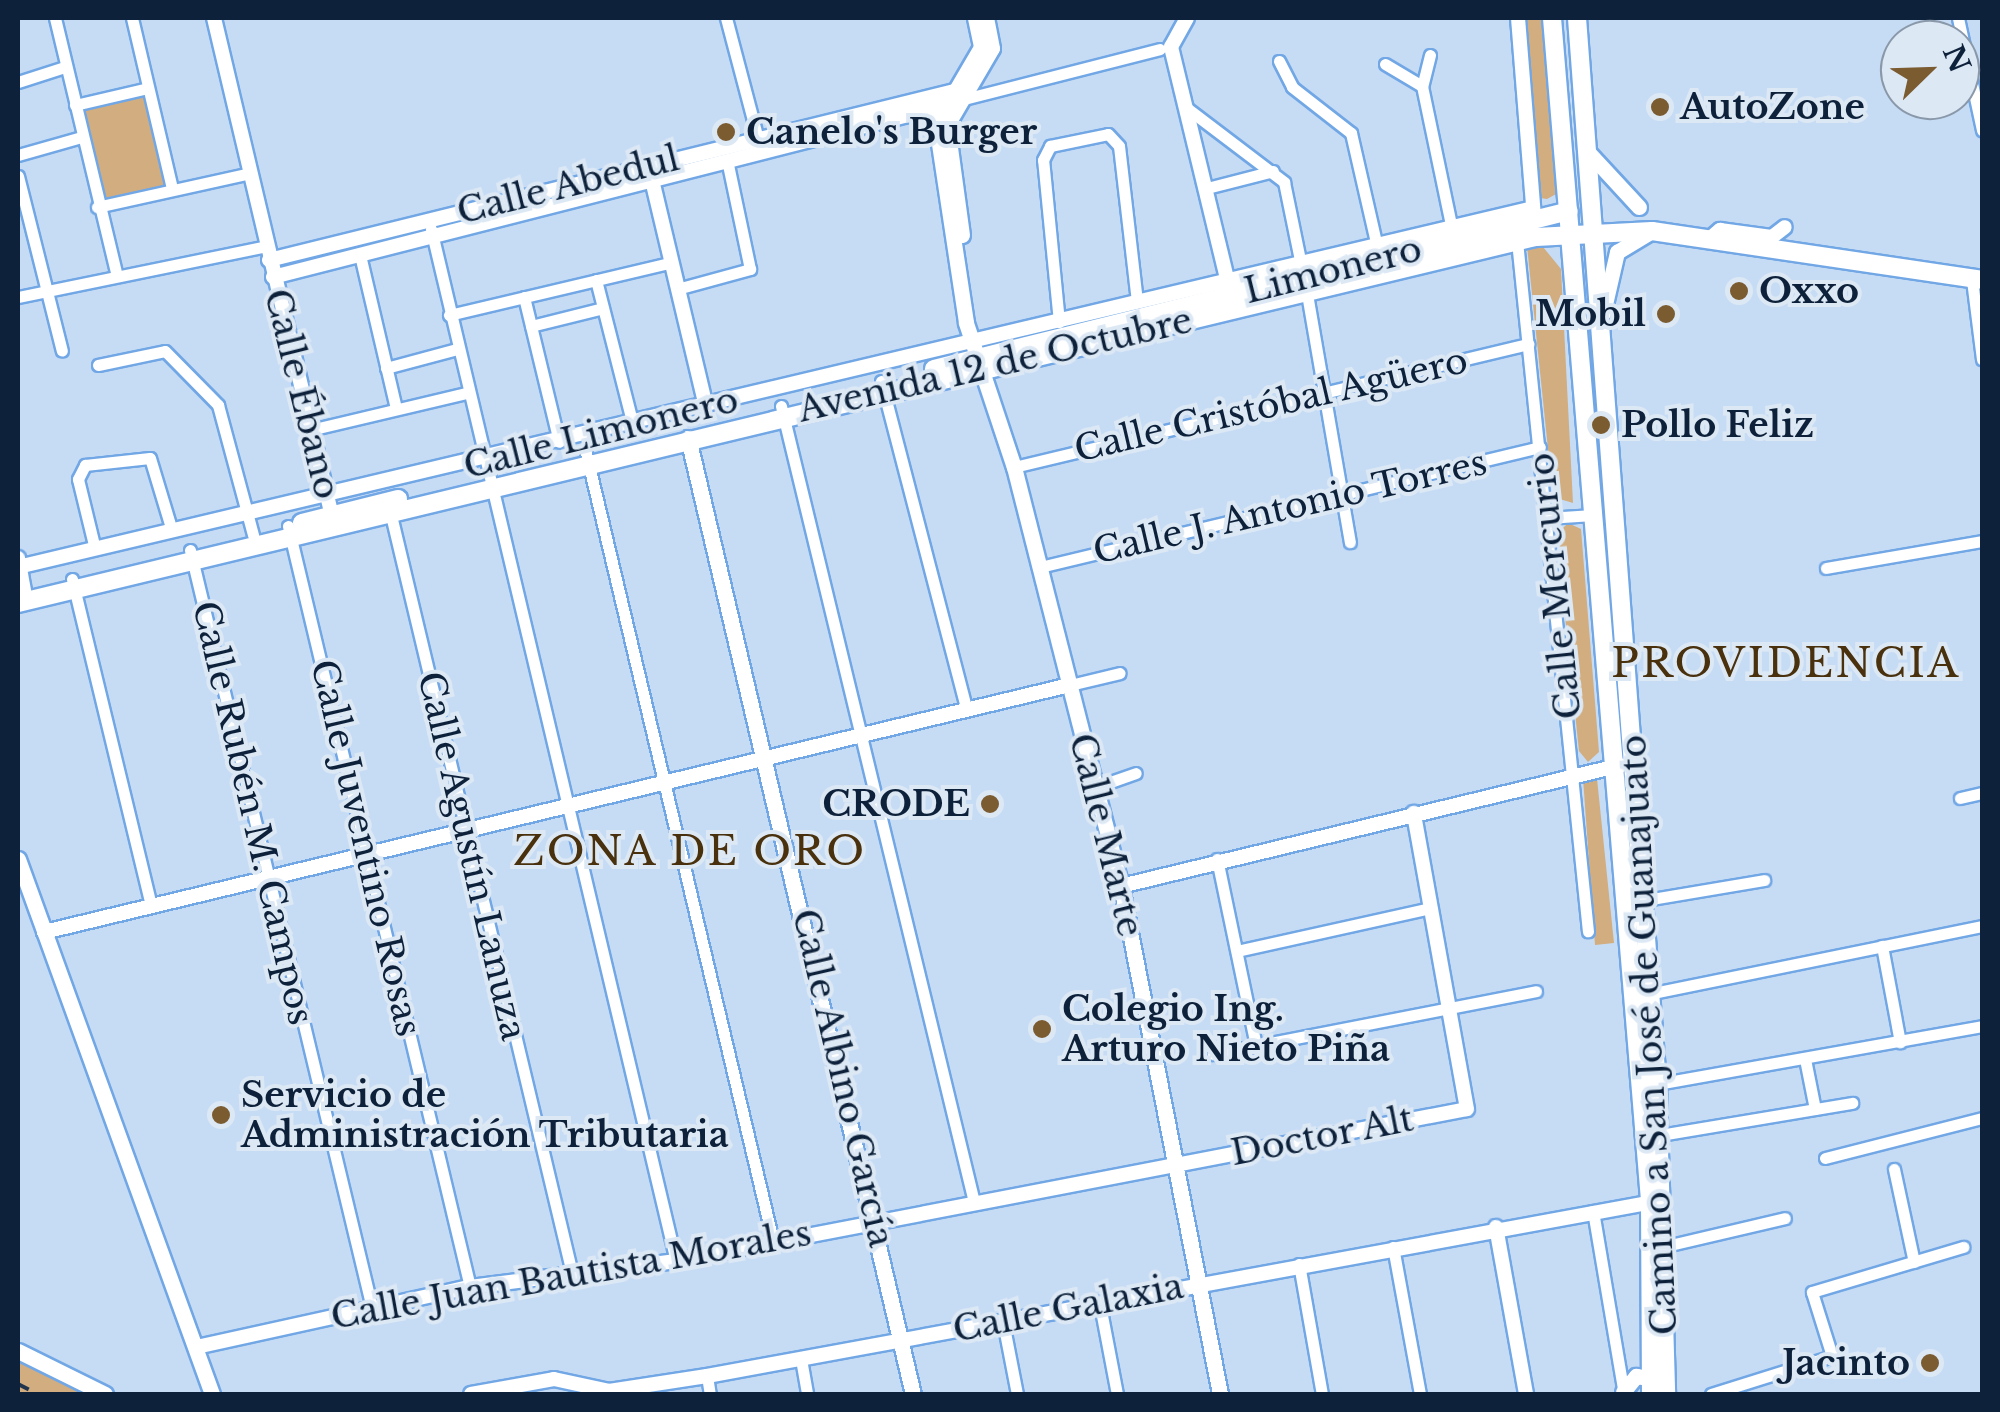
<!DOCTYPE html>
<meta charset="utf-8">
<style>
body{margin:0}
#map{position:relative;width:2000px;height:1412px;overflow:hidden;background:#c6dcf5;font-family:"Libre Baskerville",serif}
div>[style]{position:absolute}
.green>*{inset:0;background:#d1ad80;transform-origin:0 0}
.roads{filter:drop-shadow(2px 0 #72a7e5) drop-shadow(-2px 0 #72a7e5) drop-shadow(0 2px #72a7e5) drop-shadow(0 -2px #72a7e5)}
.minor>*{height:11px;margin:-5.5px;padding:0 5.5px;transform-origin:5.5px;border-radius:5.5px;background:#fff}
.tertiary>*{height:14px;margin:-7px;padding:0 7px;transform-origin:7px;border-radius:7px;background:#fff}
.secondary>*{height:15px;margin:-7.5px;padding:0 7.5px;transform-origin:7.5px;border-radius:7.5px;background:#fff}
.primary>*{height:18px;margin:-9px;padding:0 9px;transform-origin:9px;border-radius:9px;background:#fff}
.rail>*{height:4px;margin-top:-2px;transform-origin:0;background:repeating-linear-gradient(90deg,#20354d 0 12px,transparent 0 24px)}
.dots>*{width:28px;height:28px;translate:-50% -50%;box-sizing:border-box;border:5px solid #dde8f5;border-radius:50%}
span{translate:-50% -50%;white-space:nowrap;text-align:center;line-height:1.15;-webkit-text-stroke:8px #dde8f5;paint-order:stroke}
.poi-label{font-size:35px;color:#0d223a;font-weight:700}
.left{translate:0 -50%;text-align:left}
.right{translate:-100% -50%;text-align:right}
.street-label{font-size:35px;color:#0d223a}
.quarter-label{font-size:40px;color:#49310e;letter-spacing:2.5px}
.frame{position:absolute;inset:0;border:20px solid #0d223a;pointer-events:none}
.north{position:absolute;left:1880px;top:20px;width:100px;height:100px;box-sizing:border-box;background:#dde8f5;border:2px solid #8a99aa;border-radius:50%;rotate:67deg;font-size:28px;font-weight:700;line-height:40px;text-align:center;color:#0d223a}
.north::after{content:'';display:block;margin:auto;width:35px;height:45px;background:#7b5b30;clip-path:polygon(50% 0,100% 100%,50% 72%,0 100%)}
</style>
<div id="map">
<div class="green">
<i style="clip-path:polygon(1525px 18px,1542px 18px,1558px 193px,1547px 199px,1540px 198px)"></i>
<i style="left:147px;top:91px;width:100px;height:68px;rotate:77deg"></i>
<i style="clip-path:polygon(1539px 242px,1561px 269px,1573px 503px,1553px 497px,1527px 246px)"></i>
<i style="clip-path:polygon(1568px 523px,1581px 529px,1599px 752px,1588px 762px,1579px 751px,1563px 597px,1559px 532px)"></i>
<i style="clip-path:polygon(1596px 769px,1614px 943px,1595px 945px,1583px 778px)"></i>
<i style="clip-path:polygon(18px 1358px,79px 1390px,92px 1394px,18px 1394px)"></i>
</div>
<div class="roads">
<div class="minor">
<i style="left:55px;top:18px;width:265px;rotate:76.5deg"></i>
<i style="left:132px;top:18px;width:176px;rotate:76.8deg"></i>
<i style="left:726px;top:18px;width:133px;rotate:75.2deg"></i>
<i style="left:1958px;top:18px;width:115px;rotate:77.9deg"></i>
<i style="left:1430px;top:55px;width:32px;rotate:104deg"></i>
<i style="left:1422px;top:86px;width:142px;rotate:78.2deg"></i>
<i style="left:1279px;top:61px;width:29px;rotate:63deg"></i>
<i style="left:1292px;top:87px;width:75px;rotate:37.9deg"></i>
<i style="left:1351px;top:133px;width:112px;rotate:77.1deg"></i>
<i style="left:1385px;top:64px;width:43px;rotate:30.7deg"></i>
<i style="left:18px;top:82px;width:49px;rotate:-17.7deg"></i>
<i style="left:964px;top:99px;width:202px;rotate:-14.3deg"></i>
<i style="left:75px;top:105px;width:75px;rotate:-13.1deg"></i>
<i style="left:1188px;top:109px;width:121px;rotate:37.2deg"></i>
<i style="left:1284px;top:182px;width:90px;rotate:78.4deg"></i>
<i style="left:18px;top:155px;width:66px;rotate:-15.9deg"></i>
<i style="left:18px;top:176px;width:180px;rotate:75.9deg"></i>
<i style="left:1207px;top:188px;width:68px;rotate:-14.4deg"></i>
<i style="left:97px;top:207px;width:157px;rotate:-12.5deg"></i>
<i style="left:431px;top:229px;width:1061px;rotate:76.65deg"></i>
<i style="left:1517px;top:241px;width:694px;rotate:84.13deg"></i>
<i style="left:360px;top:255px;width:158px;rotate:76.8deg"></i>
<i style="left:596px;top:280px;width:150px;rotate:75.7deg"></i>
<i style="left:1972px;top:280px;width:80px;rotate:82.8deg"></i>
<i style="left:1306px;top:288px;width:258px;rotate:80.2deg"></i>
<i style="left:677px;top:289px;width:76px;rotate:-15.3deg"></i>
<i style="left:750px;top:269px;width:111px;rotate:-101.9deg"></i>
<i style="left:18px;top:297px;width:253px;rotate:-11.6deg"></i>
<i style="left:524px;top:297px;width:149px;rotate:76.4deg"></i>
<i style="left:449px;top:315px;width:226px;rotate:-13.3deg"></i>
<i style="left:1059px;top:322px;width:163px;rotate:-95.6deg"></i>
<i style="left:1043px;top:160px;width:16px;rotate:-63deg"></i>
<i style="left:1050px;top:146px;width:59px;rotate:-11.7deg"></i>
<i style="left:1108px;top:134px;width:16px;rotate:47deg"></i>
<i style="left:1119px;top:146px;width:157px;rotate:83.4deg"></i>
<i style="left:531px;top:326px;width:74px;rotate:-14deg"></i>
<i style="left:98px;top:365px;width:68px;rotate:-11.8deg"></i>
<i style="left:165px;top:351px;width:76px;rotate:45.5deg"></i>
<i style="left:218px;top:405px;width:135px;rotate:74.9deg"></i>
<i style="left:386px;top:368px;width:73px;rotate:-15deg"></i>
<i style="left:881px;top:381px;width:340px;rotate:75.4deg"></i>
<i style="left:781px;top:406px;width:819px;rotate:76.37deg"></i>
<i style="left:310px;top:430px;width:161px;rotate:-13.3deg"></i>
<i style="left:586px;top:453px;width:810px;rotate:76.65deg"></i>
<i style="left:1014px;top:467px;width:529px;rotate:-13.46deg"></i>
<i style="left:390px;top:511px;width:779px;rotate:76.57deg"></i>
<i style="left:1547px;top:518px;width:46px;rotate:-3.7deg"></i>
<i style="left:288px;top:526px;width:782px;rotate:76.55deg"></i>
<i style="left:95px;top:549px;width:72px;rotate:-103.7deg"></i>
<i style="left:78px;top:479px;width:16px;rotate:-63deg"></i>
<i style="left:85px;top:465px;width:65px;rotate:-6.1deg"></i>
<i style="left:150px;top:458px;width:76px;rotate:73.2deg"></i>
<i style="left:190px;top:550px;width:780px;rotate:76.5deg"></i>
<i style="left:1040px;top:567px;width:514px;rotate:-13.5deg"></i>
<i style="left:1826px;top:568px;width:158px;rotate:-9.8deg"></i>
<i style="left:72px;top:579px;width:336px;rotate:76.4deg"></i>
<i style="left:1070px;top:685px;width:51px;rotate:-13.5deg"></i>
<i style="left:1096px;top:787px;width:42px;rotate:-19.3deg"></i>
<i style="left:1960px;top:798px;width:23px;rotate:-13deg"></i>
<i style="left:1217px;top:859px;width:190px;rotate:78.2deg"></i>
<i style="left:1640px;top:901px;width:126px;rotate:-9.6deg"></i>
<i style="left:1882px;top:946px;width:98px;rotate:79.4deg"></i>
<i style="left:1237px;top:951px;width:199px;rotate:-12.5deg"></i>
<i style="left:1648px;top:994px;width:341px;rotate:-11.5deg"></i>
<i style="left:1213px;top:1054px;width:329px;rotate:-11deg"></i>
<i style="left:1805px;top:1059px;width:51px;rotate:78.7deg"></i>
<i style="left:1657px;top:1084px;width:330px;rotate:-10.1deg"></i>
<i style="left:1660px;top:1135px;width:195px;rotate:-9.5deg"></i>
<i style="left:1825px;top:1158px;width:162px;rotate:-14.3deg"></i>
<i style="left:1894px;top:1169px;width:95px;rotate:77.9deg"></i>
<i style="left:1593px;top:1211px;width:186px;rotate:80.4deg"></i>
<i style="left:1666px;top:1246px;width:122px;rotate:-13.2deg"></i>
<i style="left:1393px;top:1247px;width:149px;rotate:79.6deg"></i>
<i style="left:1299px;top:1264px;width:132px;rotate:80deg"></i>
<i style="left:1100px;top:1305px;width:91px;rotate:79.2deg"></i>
<i style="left:1003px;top:1322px;width:73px;rotate:79deg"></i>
<i style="left:801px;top:1359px;width:36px;rotate:80deg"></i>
<i style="left:707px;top:1376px;width:18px;rotate:81deg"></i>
<i style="left:1711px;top:1394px;width:127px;rotate:-17.4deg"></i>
<i style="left:1832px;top:1356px;width:67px;rotate:-107.4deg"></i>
<i style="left:1812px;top:1292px;width:158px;rotate:-16.6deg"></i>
</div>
<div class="tertiary">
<i style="left:214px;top:18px;width:504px;rotate:76.68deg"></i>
<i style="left:1187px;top:18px;width:33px;rotate:119deg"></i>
<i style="left:1171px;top:47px;width:239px;rotate:76.4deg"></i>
<i style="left:1518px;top:18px;width:199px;rotate:85.4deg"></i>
<i style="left:652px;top:180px;width:233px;rotate:76.6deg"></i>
<i style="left:1708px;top:240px;width:16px;rotate:-40deg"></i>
<i style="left:1720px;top:230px;width:52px;rotate:7.7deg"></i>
<i style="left:1772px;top:237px;width:16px;rotate:-38deg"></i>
<i style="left:269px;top:260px;width:711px;rotate:-13.84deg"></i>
<i style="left:273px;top:277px;width:700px;rotate:-14.31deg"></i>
<i style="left:18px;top:558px;width:44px;rotate:79.5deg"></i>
<i style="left:18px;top:567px;width:1557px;rotate:-13.33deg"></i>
<i style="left:1121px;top:886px;width:514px;rotate:-13.6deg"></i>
<i style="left:44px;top:932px;width:1055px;rotate:-13.54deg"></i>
<i style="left:1496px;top:1227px;width:170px;rotate:79.8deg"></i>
<i style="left:201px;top:1346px;width:275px;rotate:-12.4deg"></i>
<i style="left:470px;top:1287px;width:208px;rotate:-7.2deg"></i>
<i style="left:676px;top:1261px;width:805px;rotate:-10.88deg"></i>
<i style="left:1467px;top:1109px;width:301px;rotate:-100.2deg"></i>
<i style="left:471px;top:1394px;width:84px;rotate:-10.2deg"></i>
<i style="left:554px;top:1379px;width:56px;rotate:12.3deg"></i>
<i style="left:609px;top:1391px;width:99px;rotate:-8.7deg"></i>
<i style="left:707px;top:1376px;width:968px;rotate:-10.42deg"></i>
</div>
<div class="secondary">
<i style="left:975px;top:18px;width:30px;rotate:78deg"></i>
<i style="left:981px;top:47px;width:89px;rotate:120.3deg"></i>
<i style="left:936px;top:124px;width:201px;rotate:81.4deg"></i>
<i style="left:966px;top:323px;width:152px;rotate:71.6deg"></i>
<i style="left:1014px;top:467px;width:432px;rotate:75.7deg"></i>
<i style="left:1121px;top:886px;width:518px;rotate:78.97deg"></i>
<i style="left:1588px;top:152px;width:75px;rotate:47.2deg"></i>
<i style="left:962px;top:235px;width:111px;rotate:-97.8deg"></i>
<i style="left:947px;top:125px;width:89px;rotate:-59.7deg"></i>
<i style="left:992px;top:48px;width:31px;rotate:-101deg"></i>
<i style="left:1603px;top:313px;width:63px;rotate:-77.1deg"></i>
<i style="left:1617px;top:252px;width:41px;rotate:-31deg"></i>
<i style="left:688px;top:438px;width:982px;rotate:76.76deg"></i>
<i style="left:18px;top:859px;width:569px;rotate:70.07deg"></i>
<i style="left:18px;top:1351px;width:97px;rotate:26.3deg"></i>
<i style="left:1623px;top:1392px;width:21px;rotate:-51deg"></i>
<i style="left:1636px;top:1376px;width:26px;rotate:9deg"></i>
</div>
<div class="primary">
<i style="left:1552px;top:18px;width:1187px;rotate:85.26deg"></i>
<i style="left:1650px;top:1201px;width:193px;rotate:89.7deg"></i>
<i style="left:1577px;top:18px;width:1069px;rotate:85.71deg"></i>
<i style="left:1657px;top:1084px;width:310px;rotate:88.3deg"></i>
<i style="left:934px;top:369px;width:654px;rotate:-13.97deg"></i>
<i style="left:302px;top:523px;width:99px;rotate:-14deg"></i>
<i style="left:18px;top:603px;width:1561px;rotate:-13.56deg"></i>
<i style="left:1536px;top:237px;width:116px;rotate:-3deg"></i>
<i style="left:1652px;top:231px;width:334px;rotate:8.4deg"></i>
</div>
</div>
<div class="rail">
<i style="left:18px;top:1384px;width:22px;rotate:27deg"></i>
</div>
<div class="dots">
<i style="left:1660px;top:107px;background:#7b5b30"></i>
<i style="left:726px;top:132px;background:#7b5b30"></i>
<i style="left:1739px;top:291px;background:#7b5b30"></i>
<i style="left:1666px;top:314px;background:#7b5b30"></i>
<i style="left:1601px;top:425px;background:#7b5b30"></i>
<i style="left:990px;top:804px;background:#7b5b30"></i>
<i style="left:1042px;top:1029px;background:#7b5b30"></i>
<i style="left:221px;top:1115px;background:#7b5b30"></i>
<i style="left:1930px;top:1363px;background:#7b5b30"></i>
</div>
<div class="poi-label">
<span class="left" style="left:1680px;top:107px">AutoZone</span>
<span class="left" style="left:746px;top:132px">Canelo's Burger</span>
<span class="left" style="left:1759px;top:291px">Oxxo</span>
<span class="right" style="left:1646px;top:314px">Mobil</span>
<span class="left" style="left:1621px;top:425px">Pollo Feliz</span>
<span class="right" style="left:970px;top:804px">CRODE</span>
<span class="left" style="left:1062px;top:1029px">Colegio Ing.<br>Arturo Nieto Piña</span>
<span class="left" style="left:241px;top:1115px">Servicio de<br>Administración Tributaria</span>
<span class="right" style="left:1910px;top:1363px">Jacinto</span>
</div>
<div class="street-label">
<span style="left:568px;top:185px;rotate:-14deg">Calle Abedul</span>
<span style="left:1333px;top:270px;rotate:-14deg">Limonero</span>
<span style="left:995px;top:365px;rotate:-13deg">Avenida 12 de Octubre</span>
<span style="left:302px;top:394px;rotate:76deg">Calle Ébano</span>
<span style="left:1271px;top:405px;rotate:-13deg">Calle Cristóbal Agüero</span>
<span style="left:601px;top:433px;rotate:-14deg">Calle Limonero</span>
<span style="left:1290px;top:507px;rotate:-13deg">Calle J. Antonio Torres</span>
<span style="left:1555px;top:586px;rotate:-96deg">Calle Mercurio</span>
<span style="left:253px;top:813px;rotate:77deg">Calle Rubén M. Campos</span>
<span style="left:1106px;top:835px;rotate:76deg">Calle Marte</span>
<span style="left:366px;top:848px;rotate:77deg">Calle Juventino Rosas</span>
<span style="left:472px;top:856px;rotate:77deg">Calle Agustín Lanuza</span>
<span style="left:1649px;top:1035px;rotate:-93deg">Camino a San José de Guanajuato</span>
<span style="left:843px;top:1078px;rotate:77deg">Calle Albino García</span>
<span style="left:1322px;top:1136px;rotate:-11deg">Doctor Alt</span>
<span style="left:571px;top:1275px;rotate:-10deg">Calle Juan Bautista Morales</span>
<span style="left:1068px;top:1308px;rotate:-11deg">Calle Galaxia</span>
</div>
<div class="quarter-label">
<span style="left:1786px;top:663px">PROVIDENCIA</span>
<span style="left:690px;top:851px">ZONA DE ORO</span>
</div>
<div class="frame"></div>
<div class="north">N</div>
</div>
